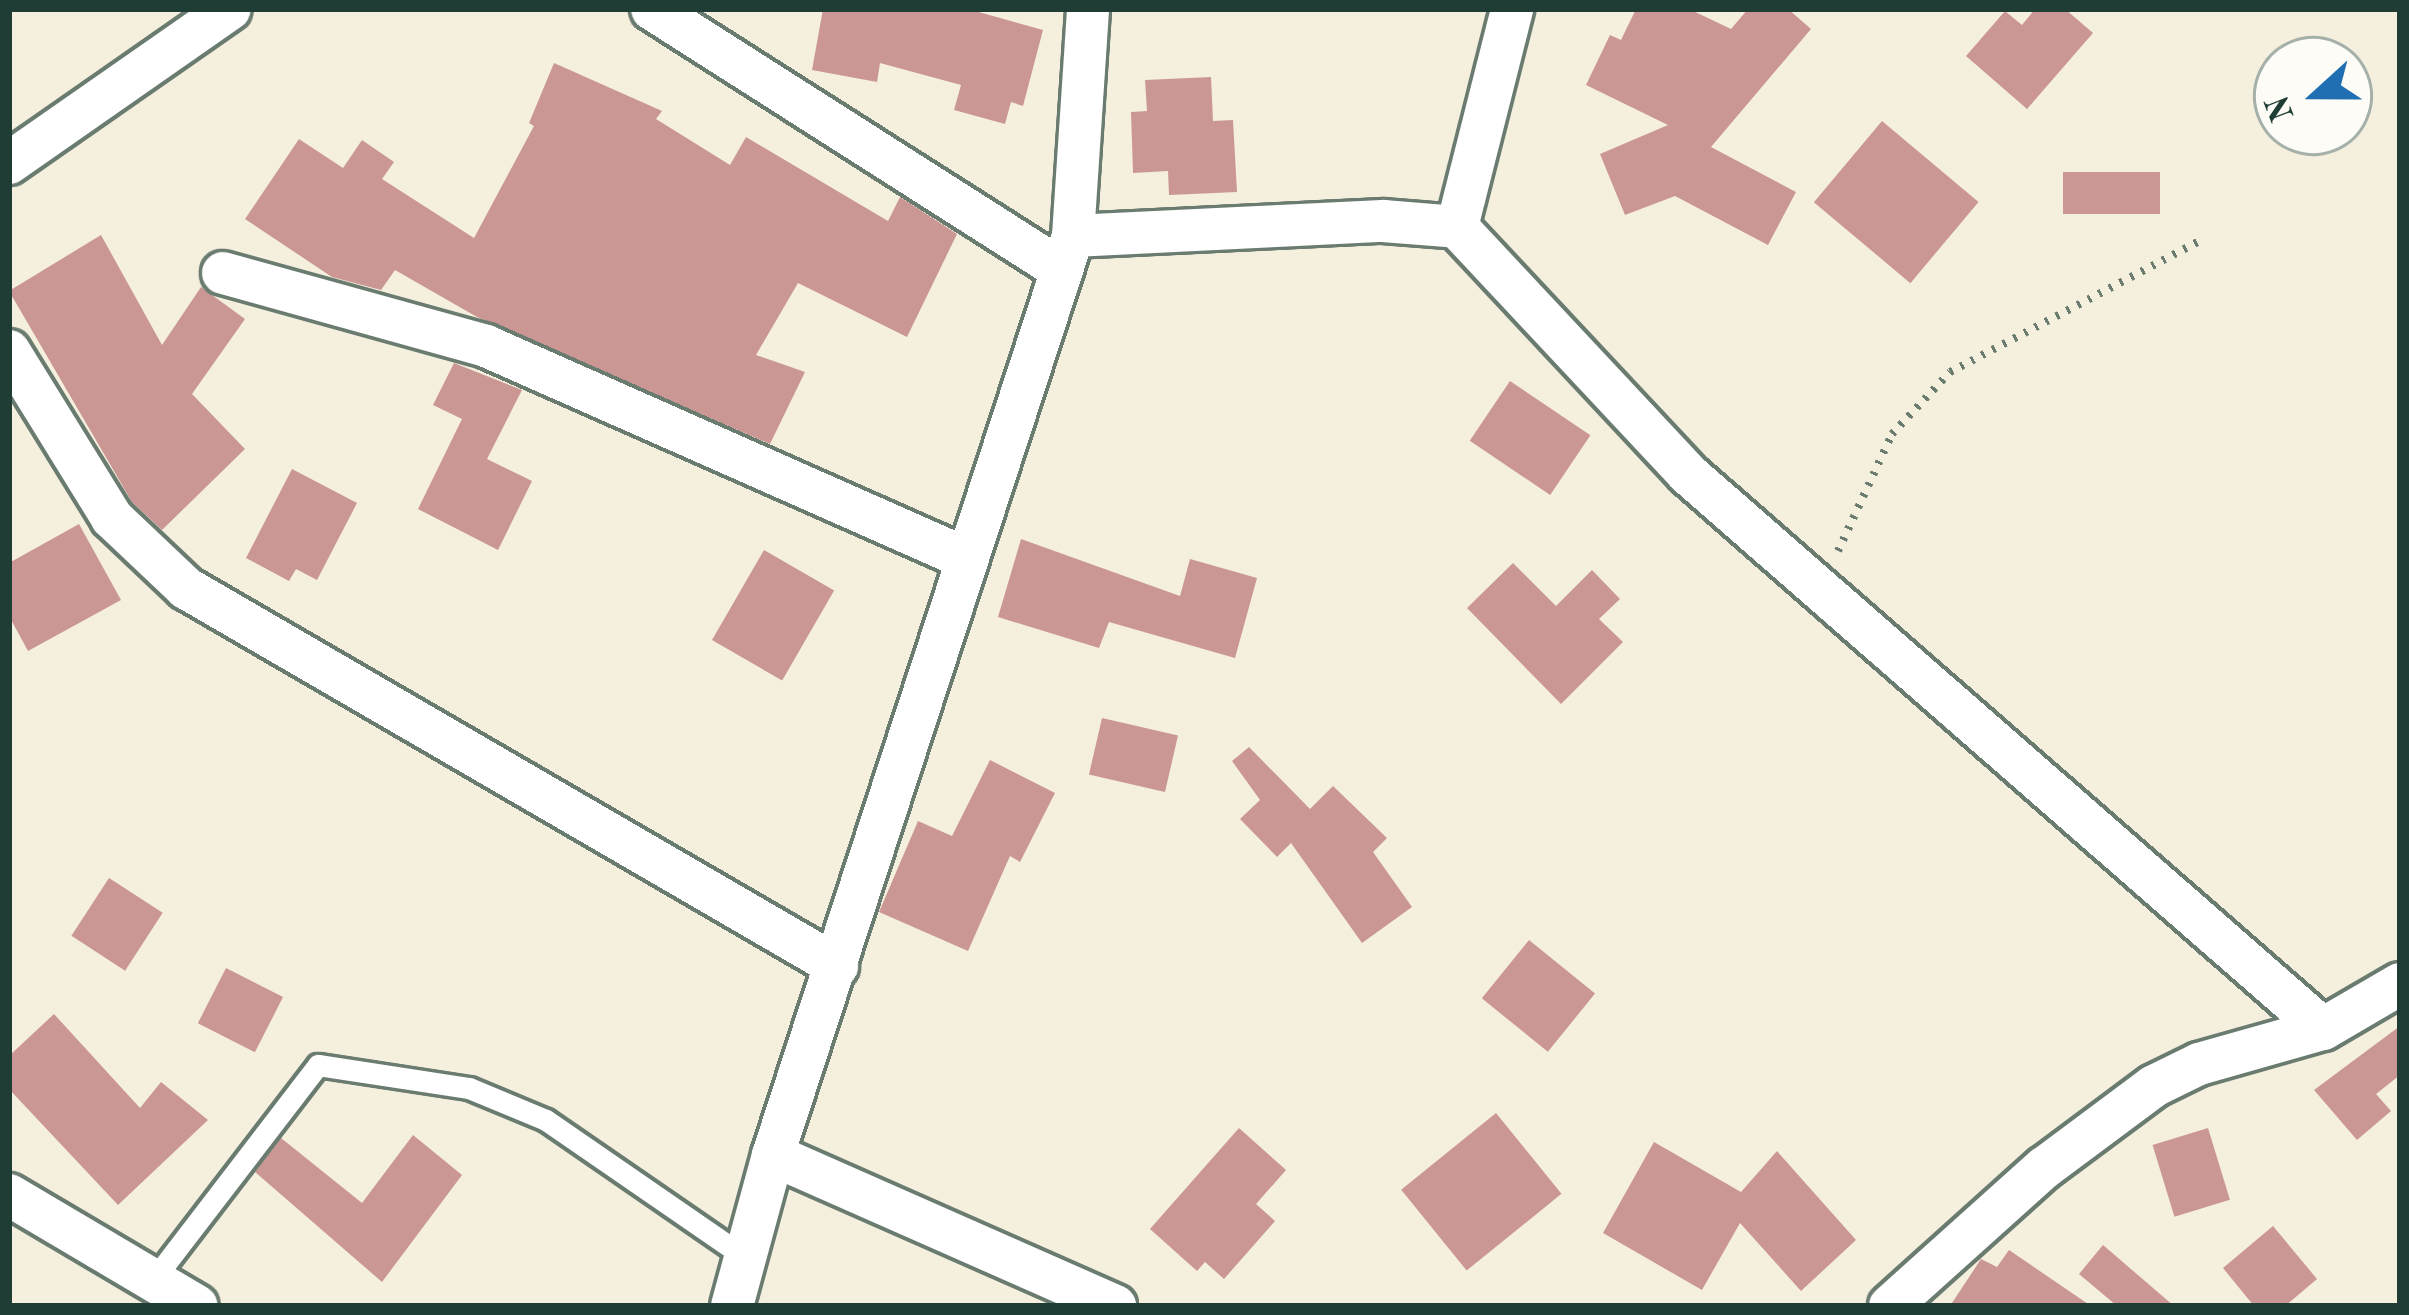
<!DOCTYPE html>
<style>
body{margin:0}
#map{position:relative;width:2409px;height:1315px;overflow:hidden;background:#f5efde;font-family:"Old Standard TT",serif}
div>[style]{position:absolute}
.building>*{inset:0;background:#cb9795;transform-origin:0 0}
.path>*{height:8px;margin-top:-4px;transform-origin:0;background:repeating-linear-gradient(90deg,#6a7b70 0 3px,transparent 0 12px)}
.roads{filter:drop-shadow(3px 0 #6a7b70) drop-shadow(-3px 0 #6a7b70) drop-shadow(0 3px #6a7b70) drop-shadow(0 -3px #6a7b70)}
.lane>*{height:21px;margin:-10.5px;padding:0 10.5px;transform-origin:10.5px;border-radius:10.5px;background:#fff}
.street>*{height:42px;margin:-21px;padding:0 21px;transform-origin:21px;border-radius:21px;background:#fff}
span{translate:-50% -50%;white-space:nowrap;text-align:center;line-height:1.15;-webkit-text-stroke:10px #fdfcf7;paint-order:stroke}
.frame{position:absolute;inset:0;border:12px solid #1f3d34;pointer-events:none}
.north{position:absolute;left:2253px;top:36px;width:120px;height:120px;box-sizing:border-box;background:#fdfcf7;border:3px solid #a4b0a9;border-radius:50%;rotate:249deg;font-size:33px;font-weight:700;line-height:48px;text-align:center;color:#1f3d34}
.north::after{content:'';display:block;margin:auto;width:42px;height:54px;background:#1f6fb2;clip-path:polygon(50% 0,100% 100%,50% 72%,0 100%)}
</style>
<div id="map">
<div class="building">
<i style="clip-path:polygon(823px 9px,968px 9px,1043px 30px,1023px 106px,1011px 102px,1005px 124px,954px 110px,961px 85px,880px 63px,877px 82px,812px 70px)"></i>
<i style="clip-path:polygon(1636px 9px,1689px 9px,1731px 29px,1748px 9px,1788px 9px,1811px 29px,1711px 147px,1796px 192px,1768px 245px,1675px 196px,1625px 215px,1600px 154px,1668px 125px,1586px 85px,1610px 35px,1621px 40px)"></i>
<i style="clip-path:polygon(2035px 9px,2065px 9px,2093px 33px,2027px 109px,1966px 56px,2005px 11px,2022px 25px)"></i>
<i style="clip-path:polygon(554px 63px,662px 111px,656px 119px,730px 165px,746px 137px,888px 221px,900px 197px,957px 234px,907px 337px,798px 283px,756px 355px,805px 372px,770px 444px,477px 317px,395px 270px,381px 290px,332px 277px,245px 219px,299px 139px,343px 168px,362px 140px,394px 162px,382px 179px,474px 238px,534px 126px,529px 123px)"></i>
<i style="clip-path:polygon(1211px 77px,1213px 121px,1233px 120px,1237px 192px,1169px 195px,1168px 171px,1133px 173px,1131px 112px,1147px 111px,1145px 80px)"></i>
<i style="left:1882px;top:121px;width:126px;height:106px;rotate:40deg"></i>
<i style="left:2160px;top:172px;width:42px;height:97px;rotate:90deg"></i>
<i style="clip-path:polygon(101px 235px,162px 345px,201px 287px,245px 319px,192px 394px,245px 449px,162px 530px,132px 502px,9px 291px)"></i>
<i style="clip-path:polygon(454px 363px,522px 390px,487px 459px,532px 481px,498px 550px,418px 509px,462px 419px,433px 405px)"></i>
<i style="left:1510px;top:381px;width:97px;height:72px;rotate:34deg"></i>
<i style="clip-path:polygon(292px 469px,357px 503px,317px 580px,296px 569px,289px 581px,246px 558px)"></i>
<i style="clip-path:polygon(79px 524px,121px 600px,28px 651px,9px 616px,9px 563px)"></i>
<i style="clip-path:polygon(1021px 539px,1180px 596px,1190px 559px,1257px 578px,1235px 658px,1109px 622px,1099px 648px,998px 617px)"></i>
<i style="left:764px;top:550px;width:81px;height:104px;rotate:30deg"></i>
<i style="clip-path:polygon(1513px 563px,1556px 606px,1592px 570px,1620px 599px,1599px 619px,1623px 642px,1561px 704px,1467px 608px)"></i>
<i style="left:1102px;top:718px;width:78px;height:58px;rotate:13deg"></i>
<i style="clip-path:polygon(1249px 747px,1310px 809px,1333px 786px,1387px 838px,1373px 852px,1412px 907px,1362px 943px,1291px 843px,1277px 857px,1240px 819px,1260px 800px,1232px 761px)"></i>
<i style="clip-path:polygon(990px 760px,1055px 793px,1020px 862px,1010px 856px,968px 951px,879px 912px,918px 821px,952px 836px)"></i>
<i style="left:109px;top:878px;width:64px;height:69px;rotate:33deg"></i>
<i style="left:1529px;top:940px;width:85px;height:75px;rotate:39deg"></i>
<i style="left:226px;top:968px;width:64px;height:62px;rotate:27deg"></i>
<i style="clip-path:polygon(54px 1014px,140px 1108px,161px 1082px,208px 1120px,118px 1205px,9px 1089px,9px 1056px)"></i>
<i style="clip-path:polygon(2400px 1026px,2400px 1075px,2376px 1094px,2391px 1111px,2357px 1140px,2314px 1090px)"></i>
<i style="left:1496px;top:1113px;width:104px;height:122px;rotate:51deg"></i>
<i style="clip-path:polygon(1239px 1128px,1286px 1170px,1256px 1204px,1275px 1221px,1224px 1279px,1205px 1262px,1197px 1271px,1150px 1229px)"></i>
<i style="left:2208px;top:1128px;width:75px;height:58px;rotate:73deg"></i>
<i style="clip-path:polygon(413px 1135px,462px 1175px,382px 1282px,255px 1172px,281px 1138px,362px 1203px)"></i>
<i style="clip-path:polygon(1654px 1142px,1741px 1192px,1777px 1151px,1856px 1240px,1801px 1291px,1740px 1223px,1702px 1290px,1603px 1233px)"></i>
<i style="clip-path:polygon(2273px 1226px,2317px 1279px,2285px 1306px,2254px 1306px,2223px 1268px)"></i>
<i style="clip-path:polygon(2103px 1245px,2174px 1306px,2117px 1306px,2079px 1274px)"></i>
<i style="clip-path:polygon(2009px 1250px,2091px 1306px,1950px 1306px,1981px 1259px,1997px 1267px)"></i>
</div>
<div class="path">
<i style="left:1838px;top:551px;width:129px;rotate:-65.2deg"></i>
<i style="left:1892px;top:434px;width:85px;rotate:-46.9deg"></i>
<i style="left:1950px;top:372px;width:281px;rotate:-27.7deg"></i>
</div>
<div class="roads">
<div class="lane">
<i style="left:153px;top:1280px;width:271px;rotate:-52.5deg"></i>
<i style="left:318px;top:1065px;width:153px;rotate:8.7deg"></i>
<i style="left:469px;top:1088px;width:83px;rotate:22.6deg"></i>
<i style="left:546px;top:1120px;width:243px;rotate:34.6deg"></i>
</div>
<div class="street">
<i style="left:652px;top:9px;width:486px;rotate:32.5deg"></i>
<i style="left:9px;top:163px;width:269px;rotate:-34.9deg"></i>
<i style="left:1457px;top:227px;width:225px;rotate:-75.8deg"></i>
<i style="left:1073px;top:236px;width:310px;rotate:-2.8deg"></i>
<i style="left:1383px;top:221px;width:74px;rotate:4.6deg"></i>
<i style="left:1457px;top:227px;width:338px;rotate:46.9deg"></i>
<i style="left:1688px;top:474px;width:843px;rotate:41.15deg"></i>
<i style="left:223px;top:273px;width:273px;rotate:15.5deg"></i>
<i style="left:486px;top:346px;width:524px;rotate:23.87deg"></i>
<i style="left:9px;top:351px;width:196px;rotate:58.3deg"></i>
<i style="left:112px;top:518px;width:102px;rotate:43.4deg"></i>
<i style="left:186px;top:588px;width:753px;rotate:30.14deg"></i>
<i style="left:773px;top:1155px;width:374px;rotate:23.8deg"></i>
<i style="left:9px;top:1195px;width:218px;rotate:30.6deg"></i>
<i style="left:732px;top:1306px;width:156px;rotate:-74.8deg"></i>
<i style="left:773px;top:1155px;width:967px;rotate:-71.92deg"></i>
<i style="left:1073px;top:236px;width:227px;rotate:-86.2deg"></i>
<i style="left:1890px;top:1306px;width:207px;rotate:-41.9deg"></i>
<i style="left:2044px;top:1168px;width:137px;rotate:-36.7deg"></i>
<i style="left:2154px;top:1086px;width:50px;rotate:-26.1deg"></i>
<i style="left:2199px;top:1064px;width:129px;rotate:-15.8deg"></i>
<i style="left:2323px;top:1029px;width:89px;rotate:-30.3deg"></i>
</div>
</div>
<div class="frame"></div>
<div class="north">N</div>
</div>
